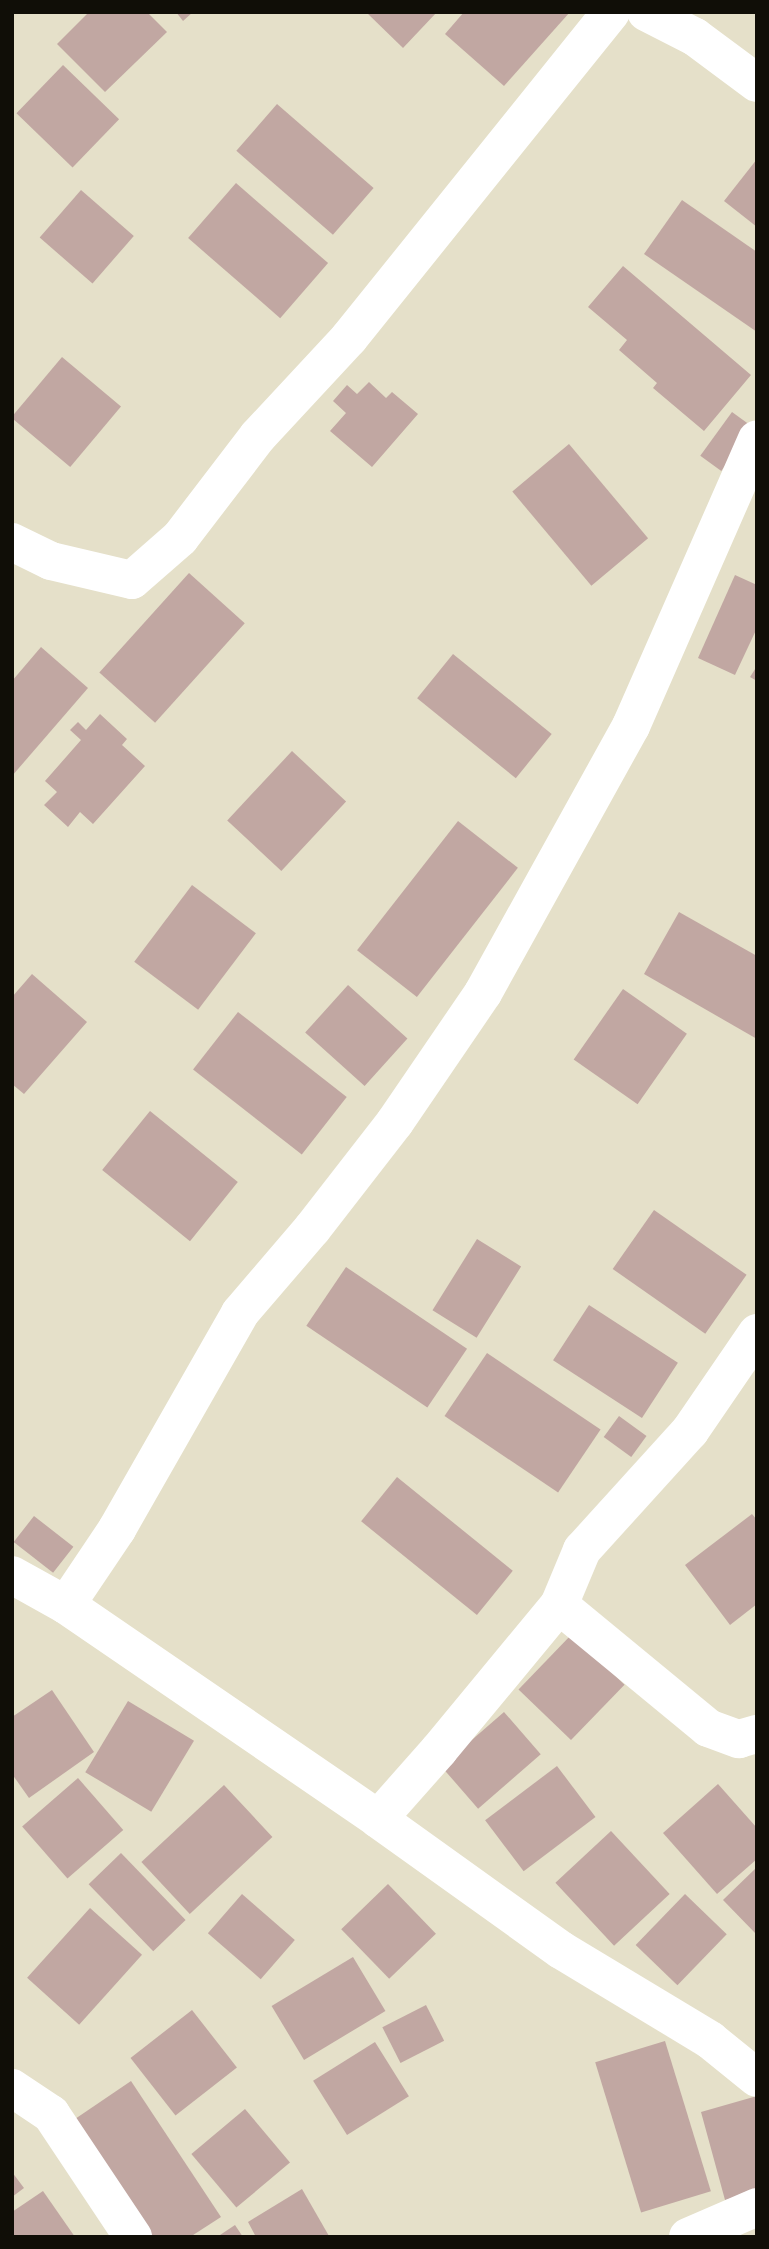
<!DOCTYPE html>
<style>
body{margin:0}
#map{position:relative;width:769px;height:2249px;overflow:hidden;background:#e5e0c9;font-family:Merriweather,serif}
div>[style]{position:absolute}
.building>*{inset:0;background:#c1a7a2;transform-origin:0 0}
.minor>*{height:38px;margin:-19px;padding:0 19px;transform-origin:19px;border-radius:19px;background:#fff}
span{translate:-50% -50%;white-space:nowrap;text-align:center;line-height:1.15;-webkit-text-stroke:5px #e5e0c9;paint-order:stroke}
.frame{position:absolute;inset:0;border:14px solid #100e07;pointer-events:none}
</style>
<div id="map">
<div class="building">
<i style="clip-path:polygon(89px 12px,147px 12px,167px 32px,105px 92px,57px 44px)"></i>
<i style="clip-path:polygon(176px 12px,193px 12px,183px 21px)"></i>
<i style="clip-path:polygon(366px 12px,437px 12px,403px 48px)"></i>
<i style="clip-path:polygon(464px 12px,570px 12px,504px 86px,445px 34px)"></i>
<i style="left:63px;top:65px;width:78px;height:67px;rotate:44deg"></i>
<i style="left:277px;top:104px;width:128px;height:62px;rotate:41deg"></i>
<i style="clip-path:polygon(757px 159px,757px 227px,724px 201px)"></i>
<i style="left:236px;top:183px;width:122px;height:73px;rotate:41deg"></i>
<i style="left:81px;top:190px;width:70px;height:63px;rotate:41deg"></i>
<i style="clip-path:polygon(682px 200px,757px 252px,757px 332px,644px 254px)"></i>
<i style="clip-path:polygon(623px 266px,751px 375px,704px 431px,653px 388px,657px 383px,619px 350px,627px 340px,588px 307px)"></i>
<i style="left:62px;top:357px;width:77px;height:79px;rotate:40deg"></i>
<i style="clip-path:polygon(369px 382px,386px 398px,392px 392px,418px 414px,372px 467px,330px 431px,346px 413px,333px 401px,347px 385px,357px 394px)"></i>
<i style="left:732px;top:412px;width:26px;height:54px;rotate:36deg"></i>
<i style="left:569px;top:444px;width:123px;height:74px;rotate:50deg"></i>
<i style="left:189px;top:573px;width:75px;height:134px;rotate:42deg"></i>
<i style="clip-path:polygon(735px 575px,757px 585px,757px 628px,735px 675px,698px 658px)"></i>
<i style="clip-path:polygon(41px 647px,88px 688px,12px 776px,12px 681px)"></i>
<i style="left:453px;top:654px;width:127px;height:57px;rotate:39deg"></i>
<i style="clip-path:polygon(757px 666px,757px 681px,750px 677px)"></i>
<i style="clip-path:polygon(100px 714px,127px 739px,122px 745px,145px 766px,93px 824px,80px 812px,68px 827px,44px 805px,57px 792px,45px 781px,81px 740px,70px 730px,78px 722px,86px 730px)"></i>
<i style="left:292px;top:751px;width:74px;height:95px;rotate:43deg"></i>
<i style="left:458px;top:821px;width:76px;height:164px;rotate:38deg"></i>
<i style="left:192px;top:885px;width:80px;height:96px;rotate:37deg"></i>
<i style="clip-path:polygon(679px 912px,757px 956px,757px 1039px,644px 974px)"></i>
<i style="clip-path:polygon(32px 974px,87px 1022px,24px 1094px,12px 1084px,12px 997px)"></i>
<i style="left:348px;top:985px;width:80px;height:64px;rotate:42deg"></i>
<i style="left:623px;top:989px;width:78px;height:86px;rotate:35deg"></i>
<i style="left:238px;top:1012px;width:138px;height:73px;rotate:38deg"></i>
<i style="left:150px;top:1111px;width:113px;height:76px;rotate:39deg"></i>
<i style="left:654px;top:1210px;width:113px;height:72px;rotate:35deg"></i>
<i style="left:477px;top:1239px;width:52px;height:84px;rotate:32deg"></i>
<i style="left:346px;top:1267px;width:146px;height:71px;rotate:34deg"></i>
<i style="left:589px;top:1305px;width:106px;height:66px;rotate:33deg"></i>
<i style="left:487px;top:1353px;width:137px;height:76px;rotate:34deg"></i>
<i style="left:619px;top:1416px;width:34px;height:26px;rotate:36deg"></i>
<i style="left:397px;top:1477px;width:149px;height:57px;rotate:39deg"></i>
<i style="clip-path:polygon(752px 1514px,757px 1520px,757px 1604px,730px 1625px,685px 1565px)"></i>
<i style="left:34px;top:1516px;width:50px;height:33px;rotate:38deg"></i>
<i style="left:572px;top:1634px;width:73px;height:77px;rotate:44deg"></i>
<i style="clip-path:polygon(52px 1690px,94px 1752px,29px 1798px,12px 1774px,12px 1717px)"></i>
<i style="left:128px;top:1701px;width:77px;height:83px;rotate:31deg"></i>
<i style="left:504px;top:1712px;width:56px;height:83px;rotate:49deg"></i>
<i style="left:557px;top:1766px;width:64px;height:90px;rotate:53deg"></i>
<i style="left:78px;top:1778px;width:69px;height:74px;rotate:49deg"></i>
<i style="clip-path:polygon(718px 1784px,757px 1828px,757px 1859px,717px 1894px,663px 1833px)"></i>
<i style="left:224px;top:1785px;width:71px;height:113px;rotate:47deg"></i>
<i style="left:611px;top:1831px;width:86px;height:76px;rotate:47deg"></i>
<i style="left:121px;top:1853px;width:93px;height:45px;rotate:46deg"></i>
<i style="clip-path:polygon(757px 1867px,757px 1935px,723px 1900px)"></i>
<i style="left:388px;top:1884px;width:69px;height:65px;rotate:46deg"></i>
<i style="left:242px;top:1894px;width:70px;height:52px;rotate:41deg"></i>
<i style="left:685px;top:1894px;width:58px;height:71px;rotate:44deg"></i>
<i style="left:90px;top:1908px;width:70px;height:94px;rotate:42deg"></i>
<i style="left:353px;top:1957px;width:63px;height:95px;rotate:59deg"></i>
<i style="left:426px;top:2005px;width:40px;height:49px;rotate:63deg"></i>
<i style="left:192px;top:2010px;width:73px;height:78px;rotate:52deg"></i>
<i style="left:665px;top:2041px;width:157px;height:73px;rotate:73deg"></i>
<i style="left:375px;top:2042px;width:64px;height:73px;rotate:58deg"></i>
<i style="clip-path:polygon(131px 2081px,221px 2217px,190px 2237px,153px 2237px,75px 2119px)"></i>
<i style="clip-path:polygon(757px 2096px,757px 2191px,725px 2200px,701px 2112px)"></i>
<i style="left:245px;top:2109px;width:70px;height:70px;rotate:50deg"></i>
<i style="clip-path:polygon(12px 2172px,24px 2188px,12px 2197px)"></i>
<i style="clip-path:polygon(302px 2189px,329px 2236px,256px 2237px,248px 2222px)"></i>
<i style="clip-path:polygon(43px 2191px,75px 2237px,12px 2237px,12px 2212px)"></i>
<i style="clip-path:polygon(235px 2225px,243px 2237px,217px 2237px)"></i>
</div>
<div class="minor">
<i style="left:646px;top:12px;width:55px;rotate:27deg"></i>
<i style="left:695px;top:37px;width:77px;rotate:36.6deg"></i>
<i style="left:12px;top:542px;width:43px;rotate:26deg"></i>
<i style="left:51px;top:561px;width:83px;rotate:13.2deg"></i>
<i style="left:132px;top:580px;width:64px;rotate:-41.2deg"></i>
<i style="left:180px;top:538px;width:128px;rotate:-52.6deg"></i>
<i style="left:258px;top:436px;width:134px;rotate:-47.1deg"></i>
<i style="left:349px;top:338px;width:418px;rotate:-51.2deg"></i>
<i style="left:12px;top:1575px;width:62px;rotate:29.1deg"></i>
<i style="left:66px;top:1605px;width:378px;rotate:34.4deg"></i>
<i style="left:378px;top:1819px;width:225px;rotate:35.6deg"></i>
<i style="left:561px;top:1950px;width:174px;rotate:31.1deg"></i>
<i style="left:710px;top:2040px;width:60px;rotate:39deg"></i>
<i style="left:66px;top:1605px;width:92px;rotate:-56.1deg"></i>
<i style="left:117px;top:1529px;width:249px;rotate:-60.3deg"></i>
<i style="left:240px;top:1313px;width:111px;rotate:-49.4deg"></i>
<i style="left:312px;top:1229px;width:135px;rotate:-52.2deg"></i>
<i style="left:395px;top:1122px;width:156px;rotate:-55.7deg"></i>
<i style="left:483px;top:993px;width:305px;rotate:-61deg"></i>
<i style="left:631px;top:726px;width:313px;rotate:-66.3deg"></i>
<i style="left:559px;top:1605px;width:60px;rotate:-67.3deg"></i>
<i style="left:582px;top:1550px;width:161px;rotate:-47.8deg"></i>
<i style="left:690px;top:1431px;width:119px;rotate:-55.6deg"></i>
<i style="left:378px;top:1819px;width:92px;rotate:-48.5deg"></i>
<i style="left:439px;top:1750px;width:188px;rotate:-50.4deg"></i>
<i style="left:559px;top:1605px;width:193px;rotate:39.5deg"></i>
<i style="left:708px;top:1728px;width:33px;rotate:20deg"></i>
<i style="left:739px;top:1739px;width:19px;rotate:-16deg"></i>
<i style="left:12px;top:2088px;width:47px;rotate:33.7deg"></i>
<i style="left:51px;top:2114px;width:148px;rotate:56.3deg"></i>
<i style="left:688px;top:2237px;width:75px;rotate:-23.5deg"></i>
</div>
<div class="frame"></div>
</div>
